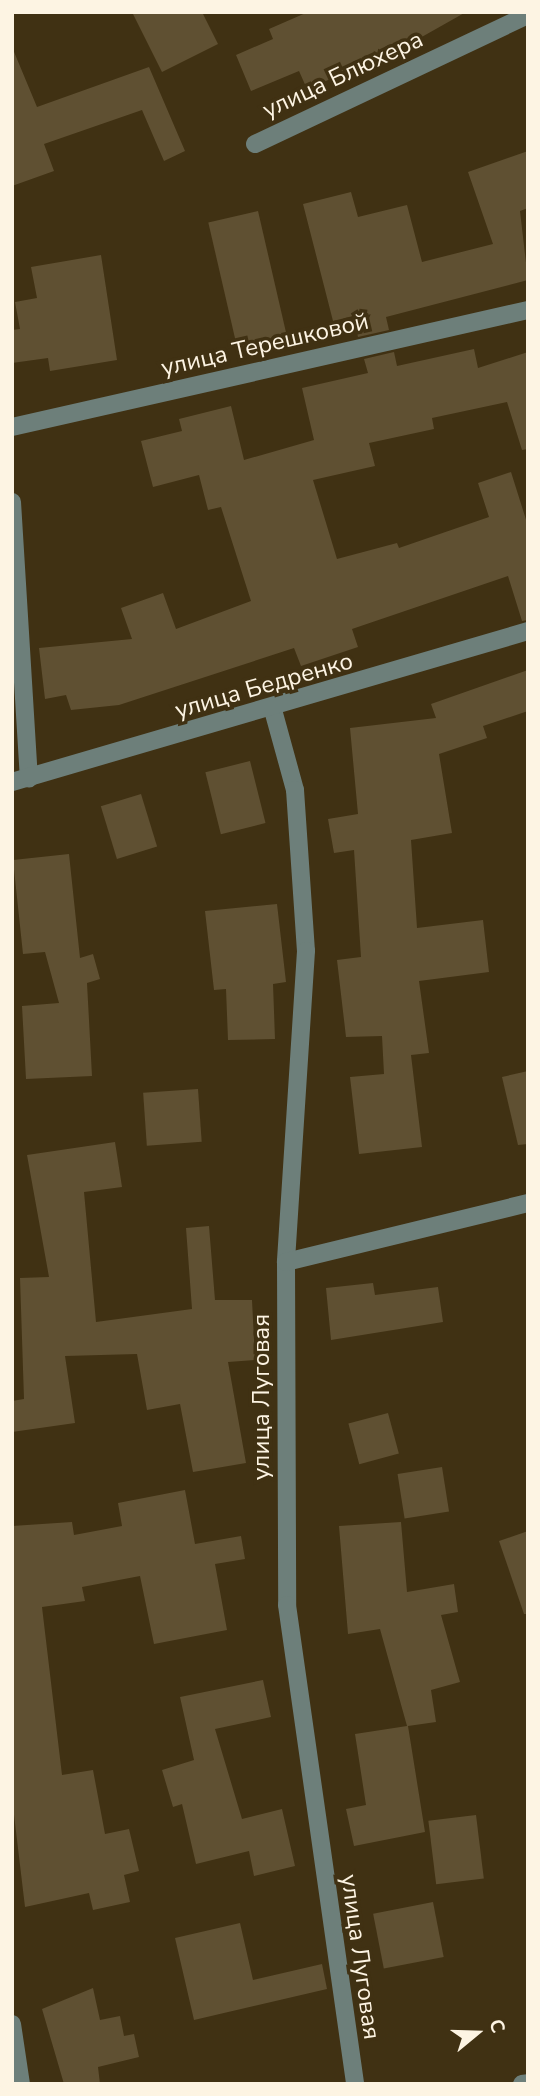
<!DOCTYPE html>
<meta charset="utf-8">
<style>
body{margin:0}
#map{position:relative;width:540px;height:2096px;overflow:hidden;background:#403113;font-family:"Nunito Sans",sans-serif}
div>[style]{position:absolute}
.building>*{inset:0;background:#5f5032;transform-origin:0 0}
.minor>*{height:18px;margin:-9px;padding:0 9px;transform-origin:9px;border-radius:9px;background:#6d7f7a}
span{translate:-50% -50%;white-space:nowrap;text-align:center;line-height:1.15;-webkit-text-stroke:7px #403113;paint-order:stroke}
.street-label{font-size:24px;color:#fdf4e3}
.frame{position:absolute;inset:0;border:14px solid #fdf4e3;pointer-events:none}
.north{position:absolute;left:442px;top:1998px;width:70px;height:70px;-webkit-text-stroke:5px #403113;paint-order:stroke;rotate:71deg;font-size:19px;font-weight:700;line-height:28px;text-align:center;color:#fdf4e3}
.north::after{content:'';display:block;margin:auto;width:24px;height:32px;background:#fdf4e3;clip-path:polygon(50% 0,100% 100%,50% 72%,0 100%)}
</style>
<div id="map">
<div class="building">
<i style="clip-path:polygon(132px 12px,202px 12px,218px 44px,162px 72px)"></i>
<i style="clip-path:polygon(308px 12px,466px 12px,342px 82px,340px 75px,307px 89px,299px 71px,251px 91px,236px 55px,273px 39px,269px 29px)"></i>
<i style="clip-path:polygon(12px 47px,37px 107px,149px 67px,185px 151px,164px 161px,142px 110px,44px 144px,54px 171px,12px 186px)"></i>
<i style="clip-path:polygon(528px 151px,528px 208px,520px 211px,528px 280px,386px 317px,389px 330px,358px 337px,353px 316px,333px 321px,303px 204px,351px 192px,358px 217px,407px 205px,422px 262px,493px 244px,468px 172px)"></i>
<i style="left:258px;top:211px;width:129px;height:51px;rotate:77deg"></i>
<i style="clip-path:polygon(101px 255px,117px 360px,50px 371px,48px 358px,12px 363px,12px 330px,20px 329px,15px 302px,37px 298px,31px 267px)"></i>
<i style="clip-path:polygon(474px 349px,478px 368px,528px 352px,528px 449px,522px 450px,507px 402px,432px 418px,434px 429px,369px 443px,375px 466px,313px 480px,337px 559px,397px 543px,399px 548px,489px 517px,478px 483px,511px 472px,528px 526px,528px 620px,522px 621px,508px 576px,352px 629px,358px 647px,301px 666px,294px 648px,119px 705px,71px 710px,66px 695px,45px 699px,39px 648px,132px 639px,121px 608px,163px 593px,176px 629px,251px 601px,221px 507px,208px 510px,199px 475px,153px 487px,141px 441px,182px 431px,179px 419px,231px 406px,244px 460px,314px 440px,302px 388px,368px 373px,364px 359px,394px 352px,397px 366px)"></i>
<i style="clip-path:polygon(528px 670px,528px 711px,483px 726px,487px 738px,439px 754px,452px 833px,411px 840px,417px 928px,483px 920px,489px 972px,419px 981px,429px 1053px,411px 1055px,422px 1147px,359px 1154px,350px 1077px,384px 1074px,382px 1036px,346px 1037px,337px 960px,361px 957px,354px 850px,334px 853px,328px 819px,358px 814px,350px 728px,436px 718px,431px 704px)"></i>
<i style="left:250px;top:761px;width:64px;height:46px;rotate:76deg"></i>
<i style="left:141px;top:794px;width:55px;height:42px;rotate:73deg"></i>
<i style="clip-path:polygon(69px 854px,80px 958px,93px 954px,100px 979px,87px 983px,92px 1076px,26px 1079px,22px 1006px,59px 1003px,45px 952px,23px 954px,13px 860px)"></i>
<i style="clip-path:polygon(277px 904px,286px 982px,273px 984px,275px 1039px,228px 1040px,226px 989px,214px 990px,205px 911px)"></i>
<i style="clip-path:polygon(528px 1071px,528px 1144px,518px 1145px,502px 1077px)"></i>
<i style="left:198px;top:1089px;width:53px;height:55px;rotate:86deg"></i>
<i style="clip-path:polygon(115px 1142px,122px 1187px,84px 1192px,96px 1322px,192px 1309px,186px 1228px,209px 1226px,215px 1300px,252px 1300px,255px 1360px,228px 1362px,246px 1463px,193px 1472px,180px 1404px,147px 1410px,137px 1354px,65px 1356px,75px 1423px,12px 1432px,12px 1401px,24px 1399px,20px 1278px,49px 1277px,27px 1155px)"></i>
<i style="clip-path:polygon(373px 1283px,375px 1295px,438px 1287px,443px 1322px,331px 1340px,326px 1288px)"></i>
<i style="left:388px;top:1413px;width:42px;height:41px;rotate:75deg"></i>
<i style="left:442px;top:1467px;width:45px;height:45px;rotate:81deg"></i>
<i style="clip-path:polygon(185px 1490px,195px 1544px,241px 1536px,245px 1559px,215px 1564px,227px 1630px,154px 1644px,140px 1576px,82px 1587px,85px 1601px,42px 1607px,62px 1775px,93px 1770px,105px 1834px,129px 1829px,139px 1871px,124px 1875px,130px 1902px,93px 1910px,89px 1893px,25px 1907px,12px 1798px,12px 1526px,72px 1522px,74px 1535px,122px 1526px,118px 1503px)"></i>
<i style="clip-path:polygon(401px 1522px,407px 1592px,454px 1584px,458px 1612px,441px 1615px,460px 1682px,431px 1690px,436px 1722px,408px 1726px,425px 1832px,354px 1846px,346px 1809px,366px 1805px,355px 1734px,407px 1726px,380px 1629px,348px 1634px,339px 1526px)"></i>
<i style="clip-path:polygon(528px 1531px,528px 1614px,524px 1614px,499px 1541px)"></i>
<i style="clip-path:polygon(263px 1680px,271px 1717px,215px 1729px,242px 1819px,282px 1809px,295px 1866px,254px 1876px,249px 1851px,196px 1864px,182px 1804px,173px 1807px,162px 1770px,194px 1760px,180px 1697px)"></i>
<i style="left:476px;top:1815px;width:64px;height:48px;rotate:83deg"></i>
<i style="left:433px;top:1902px;width:56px;height:61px;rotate:79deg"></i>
<i style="clip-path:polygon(240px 1923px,253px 1980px,322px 1964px,327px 1989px,194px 2020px,175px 1938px)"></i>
<i style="clip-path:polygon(93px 1988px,100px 2020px,120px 2016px,124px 2036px,134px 2034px,139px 2057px,98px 2067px,100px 2084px,64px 2084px,42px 2009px)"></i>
</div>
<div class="minor">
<i style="left:255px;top:144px;width:302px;rotate:-25.3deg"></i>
<i style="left:12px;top:427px;width:529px;rotate:-12.78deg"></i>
<i style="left:12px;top:502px;width:277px;rotate:86.5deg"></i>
<i style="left:273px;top:710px;width:83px;rotate:74.6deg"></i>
<i style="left:295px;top:790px;width:161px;rotate:86.1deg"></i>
<i style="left:306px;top:951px;width:312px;rotate:93.7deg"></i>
<i style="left:286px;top:1262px;width:343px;rotate:89.8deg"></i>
<i style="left:287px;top:1605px;width:484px;rotate:81.9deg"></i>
<i style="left:12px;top:782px;width:538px;rotate:-16.31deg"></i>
<i style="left:286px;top:1262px;width:249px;rotate:-13.7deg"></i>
<i style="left:12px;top:2024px;width:61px;rotate:81.5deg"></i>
<i style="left:522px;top:2084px;width:6px;rotate:-9deg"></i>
</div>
<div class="street-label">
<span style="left:343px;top:75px;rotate:-25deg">улица Блюхера</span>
<span style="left:265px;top:345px;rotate:-13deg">улица Терешковой</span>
<span style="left:264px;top:686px;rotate:-16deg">улица Бедренко</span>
<span style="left:262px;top:1397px;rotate:-90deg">улица Луговая</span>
<span style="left:360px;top:1957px;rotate:82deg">улица Луговая</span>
</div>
<div class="frame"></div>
<div class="north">С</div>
</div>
